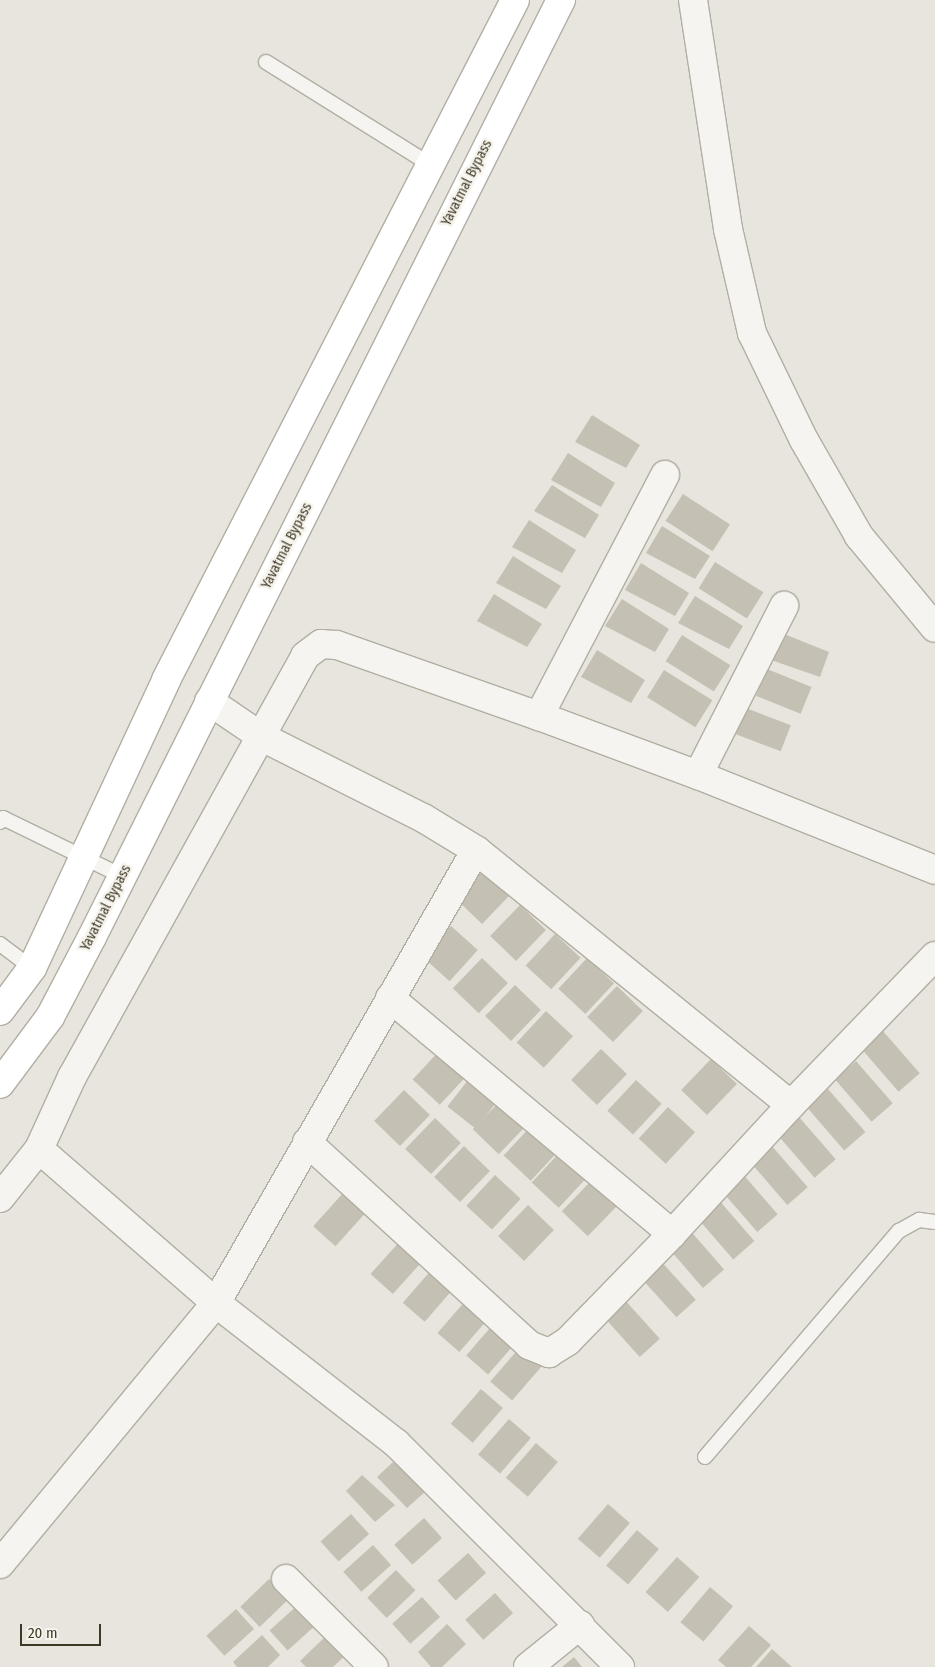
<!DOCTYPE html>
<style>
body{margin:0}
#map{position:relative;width:935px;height:1667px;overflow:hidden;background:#e7e5dd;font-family:"Fira Sans Condensed",sans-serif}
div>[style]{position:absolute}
.building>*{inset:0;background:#c4c1b4;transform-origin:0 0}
.roads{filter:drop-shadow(1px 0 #b1aea2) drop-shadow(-1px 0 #b1aea2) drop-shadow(0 1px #b1aea2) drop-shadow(0 -1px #b1aea2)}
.service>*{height:14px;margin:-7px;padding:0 7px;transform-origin:7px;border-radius:7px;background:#f6f4f0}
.minor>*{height:28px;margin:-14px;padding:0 14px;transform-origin:14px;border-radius:14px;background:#f6f4f0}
.tertiary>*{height:28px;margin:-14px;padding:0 14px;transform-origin:14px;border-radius:14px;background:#f6f4f0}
.primary>*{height:28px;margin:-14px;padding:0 14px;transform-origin:14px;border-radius:14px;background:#fff}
span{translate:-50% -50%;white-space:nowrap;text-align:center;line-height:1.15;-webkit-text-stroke:5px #f5f3ec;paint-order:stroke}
.street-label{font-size:14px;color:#3e3926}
.scale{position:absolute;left:20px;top:1624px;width:81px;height:22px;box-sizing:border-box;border:2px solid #3e3926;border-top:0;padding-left:6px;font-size:15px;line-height:18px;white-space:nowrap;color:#3e3926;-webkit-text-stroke:4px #f5f3ec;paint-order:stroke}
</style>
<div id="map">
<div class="building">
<i style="clip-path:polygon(592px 415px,640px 445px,626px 468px,575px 442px)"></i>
<i style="clip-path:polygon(568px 453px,615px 483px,601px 507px,551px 480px)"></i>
<i style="clip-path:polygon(552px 485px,599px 515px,585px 538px,534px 511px)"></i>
<i style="left:683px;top:494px;width:56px;height:32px;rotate:33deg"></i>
<i style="clip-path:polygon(529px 520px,576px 550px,562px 573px,512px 547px)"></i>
<i style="clip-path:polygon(662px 526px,710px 556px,695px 579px,646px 553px)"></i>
<i style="clip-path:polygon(513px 556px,561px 586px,546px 609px,496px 583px)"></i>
<i style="left:715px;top:562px;width:57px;height:31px;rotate:32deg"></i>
<i style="clip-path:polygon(641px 563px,689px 593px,675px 616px,625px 590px)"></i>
<i style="clip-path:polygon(494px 594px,542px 624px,527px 647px,477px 621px)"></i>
<i style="clip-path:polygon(695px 596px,743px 626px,729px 649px,678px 623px)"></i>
<i style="clip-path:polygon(622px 599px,669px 629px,655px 652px,605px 626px)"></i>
<i style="clip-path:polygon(784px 634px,829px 652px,820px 677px,771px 660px)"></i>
<i style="left:682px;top:635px;width:57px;height:31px;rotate:32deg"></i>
<i style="clip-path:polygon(597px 650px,645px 680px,631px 703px,581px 677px)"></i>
<i style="left:767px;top:669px;width:48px;height:29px;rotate:22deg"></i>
<i style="left:664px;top:670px;width:57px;height:32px;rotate:32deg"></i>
<i style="left:746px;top:708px;width:48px;height:28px;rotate:21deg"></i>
<i style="left:486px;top:868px;width:36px;height:43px;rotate:44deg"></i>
<i style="left:520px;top:905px;width:36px;height:43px;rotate:44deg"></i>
<i style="left:451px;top:926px;width:36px;height:42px;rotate:42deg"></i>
<i style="left:555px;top:934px;width:35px;height:43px;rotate:43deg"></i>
<i style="left:482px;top:958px;width:36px;height:42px;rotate:44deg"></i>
<i style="left:587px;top:958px;width:37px;height:42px;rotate:43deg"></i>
<i style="left:515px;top:985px;width:36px;height:43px;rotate:44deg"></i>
<i style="left:617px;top:986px;width:36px;height:43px;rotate:44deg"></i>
<i style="left:546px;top:1011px;width:37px;height:43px;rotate:43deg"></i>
<i style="left:883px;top:1031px;width:56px;height:28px;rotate:49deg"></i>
<i style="left:442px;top:1048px;width:37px;height:43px;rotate:43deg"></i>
<i style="left:601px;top:1049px;width:36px;height:43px;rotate:44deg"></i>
<i style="left:711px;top:1059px;width:36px;height:43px;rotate:44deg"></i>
<i style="left:856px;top:1061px;width:56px;height:28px;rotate:49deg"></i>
<i style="left:472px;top:1075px;width:36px;height:40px;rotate:38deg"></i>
<i style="left:636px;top:1080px;width:35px;height:42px;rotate:43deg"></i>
<i style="left:828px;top:1089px;width:57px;height:28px;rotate:49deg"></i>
<i style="left:404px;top:1090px;width:36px;height:43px;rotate:44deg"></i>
<i style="left:502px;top:1099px;width:36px;height:42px;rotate:44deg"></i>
<i style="left:668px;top:1107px;width:37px;height:43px;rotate:43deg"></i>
<i style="left:799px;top:1117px;width:56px;height:28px;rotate:49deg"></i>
<i style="left:435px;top:1118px;width:36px;height:43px;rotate:44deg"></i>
<i style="left:533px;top:1124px;width:37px;height:43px;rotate:43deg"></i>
<i style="left:771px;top:1145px;width:56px;height:27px;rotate:49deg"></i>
<i style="left:464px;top:1146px;width:36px;height:43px;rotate:44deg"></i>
<i style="left:561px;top:1151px;width:37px;height:43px;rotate:43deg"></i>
<i style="left:741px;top:1172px;width:56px;height:27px;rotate:49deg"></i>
<i style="left:495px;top:1175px;width:35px;height:42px;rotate:43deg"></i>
<i style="left:591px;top:1181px;width:36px;height:42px;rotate:44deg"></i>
<i style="left:344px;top:1192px;width:30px;height:46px;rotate:42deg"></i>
<i style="left:717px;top:1198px;width:57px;height:28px;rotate:49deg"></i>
<i style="left:528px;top:1205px;width:36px;height:43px;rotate:44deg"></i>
<i style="left:688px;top:1228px;width:55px;height:28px;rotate:49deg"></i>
<i style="left:402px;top:1239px;width:30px;height:47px;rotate:42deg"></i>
<i style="left:659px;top:1259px;width:55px;height:26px;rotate:48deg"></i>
<i style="left:433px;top:1268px;width:29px;height:46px;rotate:41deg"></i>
<i style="left:623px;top:1298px;width:55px;height:27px;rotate:48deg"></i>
<i style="left:467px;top:1299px;width:29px;height:45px;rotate:41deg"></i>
<i style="left:497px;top:1320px;width:29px;height:47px;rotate:41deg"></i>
<i style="left:521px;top:1346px;width:29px;height:47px;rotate:41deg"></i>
<i style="left:481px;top:1389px;width:29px;height:46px;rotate:41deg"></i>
<i style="left:509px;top:1419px;width:29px;height:47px;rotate:41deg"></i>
<i style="left:536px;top:1443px;width:29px;height:46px;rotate:41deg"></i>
<i style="clip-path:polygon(393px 1462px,426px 1491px,407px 1508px,377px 1477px)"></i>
<i style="clip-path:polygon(362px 1475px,395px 1505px,375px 1522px,346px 1491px)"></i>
<i style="left:608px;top:1504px;width:29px;height:46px;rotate:41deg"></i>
<i style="left:351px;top:1514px;width:27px;height:41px;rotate:48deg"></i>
<i style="left:424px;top:1518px;width:27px;height:40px;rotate:48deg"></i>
<i style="left:637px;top:1530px;width:29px;height:47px;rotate:41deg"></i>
<i style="left:373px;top:1545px;width:27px;height:40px;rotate:48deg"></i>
<i style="left:468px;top:1553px;width:27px;height:41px;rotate:48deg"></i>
<i style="left:677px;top:1557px;width:30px;height:47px;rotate:42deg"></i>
<i style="left:396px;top:1570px;width:28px;height:40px;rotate:46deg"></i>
<i style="left:269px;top:1579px;width:28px;height:40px;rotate:46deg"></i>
<i style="left:710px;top:1587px;width:30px;height:46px;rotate:40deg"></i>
<i style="left:495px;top:1593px;width:27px;height:40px;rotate:48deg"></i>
<i style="left:422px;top:1597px;width:27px;height:40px;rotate:48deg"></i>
<i style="left:300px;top:1603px;width:27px;height:41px;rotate:48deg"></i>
<i style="left:236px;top:1609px;width:27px;height:40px;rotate:48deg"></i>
<i style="clip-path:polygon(447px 1624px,466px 1644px,442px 1667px,431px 1667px,418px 1652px)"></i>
<i style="clip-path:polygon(749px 1626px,771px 1645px,751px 1667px,726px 1667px,718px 1660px)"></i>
<i style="clip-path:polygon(329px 1633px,348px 1653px,333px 1667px,306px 1667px,300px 1661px)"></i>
<i style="clip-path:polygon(262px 1635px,280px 1655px,268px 1667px,237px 1667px,233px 1662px)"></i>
<i style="clip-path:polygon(772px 1649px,792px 1667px,756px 1667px)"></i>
<i style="clip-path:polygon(574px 1657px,582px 1667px,562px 1667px)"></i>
</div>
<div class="roads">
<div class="service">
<i style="left:266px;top:62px;width:195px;rotate:32deg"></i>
<i style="left:0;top:822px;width:5px;rotate:-53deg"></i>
<i style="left:3px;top:818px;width:132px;rotate:26deg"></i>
<i style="left:0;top:944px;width:40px;rotate:37deg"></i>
<i style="left:705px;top:1457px;width:298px;rotate:-49.4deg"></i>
<i style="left:899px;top:1231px;width:23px;rotate:-29deg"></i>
<i style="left:919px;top:1220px;width:16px;rotate:7deg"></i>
</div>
<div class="minor">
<i style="left:209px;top:701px;width:64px;rotate:34.2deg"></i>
<i style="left:262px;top:737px;width:182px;rotate:26.7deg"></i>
<i style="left:425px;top:819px;width:60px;rotate:31.3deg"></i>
<i style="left:476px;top:850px;width:405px;rotate:39deg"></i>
<i style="left:539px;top:716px;width:272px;rotate:-62.4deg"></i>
<i style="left:698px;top:775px;width:190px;rotate:-63deg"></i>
<i style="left:390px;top:998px;width:368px;rotate:39.9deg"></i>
<i style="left:307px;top:1142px;width:301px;rotate:42.4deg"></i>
<i style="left:529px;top:1345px;width:22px;rotate:22deg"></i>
<i style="left:549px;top:1353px;width:22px;rotate:-32deg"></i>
<i style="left:568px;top:1341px;width:149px;rotate:-45.8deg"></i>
<i style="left:672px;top:1234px;width:176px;rotate:-47.3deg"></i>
<i style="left:791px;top:1105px;width:207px;rotate:-46deg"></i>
<i style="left:39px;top:1149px;width:235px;rotate:41deg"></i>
<i style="left:216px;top:1303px;width:228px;rotate:37.9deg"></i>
<i style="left:396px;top:1443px;width:317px;rotate:45deg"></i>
<i style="left:0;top:1198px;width:63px;rotate:-51.5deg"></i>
<i style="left:39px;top:1149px;width:79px;rotate:-65.4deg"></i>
<i style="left:72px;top:1077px;width:481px;rotate:-61deg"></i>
<i style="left:305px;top:656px;width:20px;rotate:-37deg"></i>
<i style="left:321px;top:644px;width:16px;rotate:4deg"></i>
<i style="left:337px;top:645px;width:214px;rotate:19.4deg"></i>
<i style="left:539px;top:716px;width:170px;rotate:20.4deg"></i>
<i style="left:698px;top:775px;width:255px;rotate:21.8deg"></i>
<i style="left:0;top:1564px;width:339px;rotate:-50.4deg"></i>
<i style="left:216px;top:1303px;width:522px;rotate:-60.15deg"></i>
<i style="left:286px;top:1579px;width:124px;rotate:45deg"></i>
<i style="left:528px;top:1667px;width:67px;rotate:-38.9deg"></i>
</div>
<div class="tertiary">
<i style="left:693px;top:0;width:232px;rotate:81.3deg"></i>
<i style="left:728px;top:229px;width:107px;rotate:77deg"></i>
<i style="left:752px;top:333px;width:119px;rotate:64.1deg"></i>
<i style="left:804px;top:440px;width:111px;rotate:60.2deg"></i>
<i style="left:859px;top:536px;width:119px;rotate:50.4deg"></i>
</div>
<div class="primary">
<i style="left:0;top:1011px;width:54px;rotate:-53.3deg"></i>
<i style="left:32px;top:968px;width:318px;rotate:-65deg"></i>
<i style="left:166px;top:680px;width:764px;rotate:-62.83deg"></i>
<i style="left:0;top:1084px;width:84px;rotate:-53.3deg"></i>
<i style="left:50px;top:1017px;width:90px;rotate:-62.3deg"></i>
<i style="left:92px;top:937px;width:1048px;rotate:-63.41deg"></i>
</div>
</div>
<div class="street-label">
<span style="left:467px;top:183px;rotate:-63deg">Yavatmal Bypass</span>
<span style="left:287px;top:546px;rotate:-63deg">Yavatmal Bypass</span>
<span style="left:106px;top:908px;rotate:-63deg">Yavatmal Bypass</span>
</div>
<div class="scale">20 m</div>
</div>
